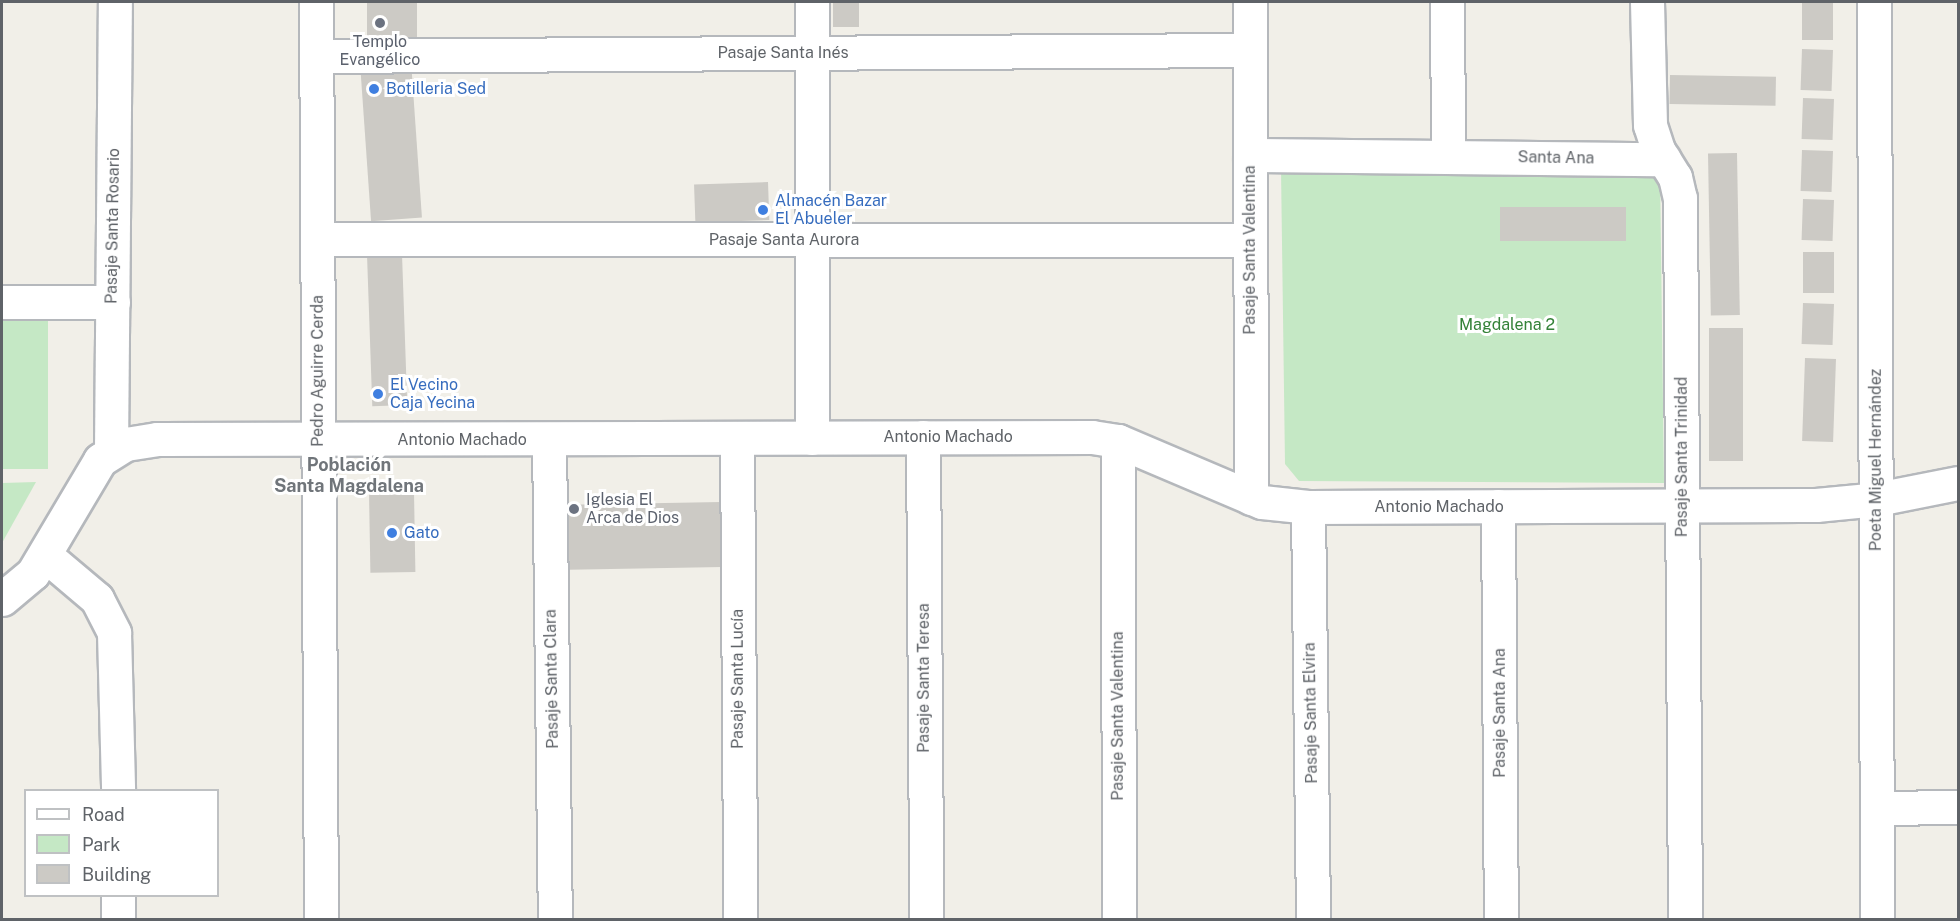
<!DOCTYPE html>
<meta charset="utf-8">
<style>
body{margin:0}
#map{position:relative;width:1960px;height:921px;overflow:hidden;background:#f1efe8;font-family:"Public Sans",sans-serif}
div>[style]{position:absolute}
.green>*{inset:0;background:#c5e8c5;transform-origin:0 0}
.building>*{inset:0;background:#cccac5;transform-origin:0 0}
.roads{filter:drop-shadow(2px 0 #b5b8bc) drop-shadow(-2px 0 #b5b8bc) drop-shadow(0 2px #b5b8bc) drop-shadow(0 -2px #b5b8bc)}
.street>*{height:33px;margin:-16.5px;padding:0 16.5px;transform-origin:16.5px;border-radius:16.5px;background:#fff}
.secondary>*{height:33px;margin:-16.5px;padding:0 16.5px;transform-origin:16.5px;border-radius:16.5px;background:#fff}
.dots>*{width:16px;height:16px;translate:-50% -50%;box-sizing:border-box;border:3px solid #fff;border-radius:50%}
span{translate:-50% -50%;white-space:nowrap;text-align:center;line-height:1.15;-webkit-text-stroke:6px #fff;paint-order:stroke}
.worship-label{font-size:16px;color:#5b616d}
.left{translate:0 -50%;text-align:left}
.street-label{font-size:16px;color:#5f6368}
.shop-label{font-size:16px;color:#366cbe}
.park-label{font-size:16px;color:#348238}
.neighbourhood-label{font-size:18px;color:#70757a;font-weight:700}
.frame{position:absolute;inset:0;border:3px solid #5f6368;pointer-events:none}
.legend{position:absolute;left:24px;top:789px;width:195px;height:108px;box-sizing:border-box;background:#fff;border:2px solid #bfc1c3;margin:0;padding:8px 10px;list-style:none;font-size:18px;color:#5f6368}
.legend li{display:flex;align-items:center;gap:12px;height:30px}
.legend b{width:30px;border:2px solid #bfc1c3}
</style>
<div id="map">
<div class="green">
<i style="clip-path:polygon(1281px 169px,1660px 171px,1664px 483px,1299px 481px,1285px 464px)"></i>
<i style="left:2px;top:318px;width:46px;height:151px"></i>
<i style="clip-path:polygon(36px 482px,2px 543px,2px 483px)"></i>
</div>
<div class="building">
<i style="left:367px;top:2px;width:50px;height:35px"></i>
<i style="left:833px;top:2px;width:26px;height:25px"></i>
<i style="left:1802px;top:2px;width:31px;height:38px"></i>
<i style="left:1802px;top:49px;width:31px;height:41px;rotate:2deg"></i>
<i style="left:411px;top:61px;width:157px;height:51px;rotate:86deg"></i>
<i style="left:1670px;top:75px;width:106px;height:29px;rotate:1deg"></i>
<i style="left:1803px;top:98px;width:31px;height:41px;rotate:2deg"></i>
<i style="left:1802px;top:150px;width:31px;height:41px;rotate:2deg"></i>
<i style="left:1737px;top:153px;width:162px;height:29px;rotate:89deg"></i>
<i style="left:768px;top:182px;width:38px;height:74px;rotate:88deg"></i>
<i style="left:1803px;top:199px;width:31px;height:41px;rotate:2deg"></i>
<i style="left:1626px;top:207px;width:34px;height:126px;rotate:90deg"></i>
<i style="left:1803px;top:252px;width:31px;height:41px"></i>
<i style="left:402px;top:254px;width:151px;height:35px;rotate:88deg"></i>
<i style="left:1803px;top:303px;width:31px;height:41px;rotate:2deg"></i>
<i style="left:1709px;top:328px;width:34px;height:133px"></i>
<i style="left:1805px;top:358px;width:31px;height:83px;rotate:2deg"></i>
<i style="left:414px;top:492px;width:80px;height:45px;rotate:89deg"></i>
<i style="left:721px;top:502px;width:65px;height:153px;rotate:89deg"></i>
</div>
<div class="roads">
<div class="street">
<i style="left:812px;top:2px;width:436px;rotate:90deg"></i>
<i style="left:1250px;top:2px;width:496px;rotate:89.9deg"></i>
<i style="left:1447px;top:2px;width:155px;rotate:89.6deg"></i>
<i style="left:1647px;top:2px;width:123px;rotate:88.6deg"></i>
<i style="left:1650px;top:125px;width:26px;rotate:72deg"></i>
<i style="left:1658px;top:150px;width:32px;rotate:58deg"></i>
<i style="left:1675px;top:177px;width:22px;rotate:77deg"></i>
<i style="left:1680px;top:198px;width:722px;rotate:89.6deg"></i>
<i style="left:1874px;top:2px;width:918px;rotate:89.81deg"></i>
<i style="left:316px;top:56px;width:934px;rotate:-0.37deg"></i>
<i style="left:1250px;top:155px;width:414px;rotate:0.6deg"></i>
<i style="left:317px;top:239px;width:933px;rotate:0.06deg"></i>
<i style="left:2px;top:302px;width:111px"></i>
<i style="left:923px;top:437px;width:483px;rotate:89.6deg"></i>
<i style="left:737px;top:438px;width:482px;rotate:89.6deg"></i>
<i style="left:549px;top:439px;width:481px;rotate:89.3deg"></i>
<i style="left:1118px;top:441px;width:479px;rotate:89.9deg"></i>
<i style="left:111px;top:451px;width:449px;rotate:-89.5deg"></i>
<i style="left:1498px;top:506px;width:414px;rotate:89.6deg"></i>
<i style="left:1308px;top:507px;width:413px;rotate:89.3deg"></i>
<i style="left:45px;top:555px;width:68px;rotate:40.2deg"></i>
<i style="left:97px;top:599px;width:38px;rotate:63deg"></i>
<i style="left:114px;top:633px;width:157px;rotate:88.5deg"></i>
<i style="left:2px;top:599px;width:40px;rotate:-40deg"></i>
<i style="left:33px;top:573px;width:131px;rotate:-59.3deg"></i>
<i style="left:100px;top:460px;width:31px;rotate:-32deg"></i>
<i style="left:126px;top:444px;width:31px;rotate:-9deg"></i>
<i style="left:157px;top:439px;width:935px;rotate:-0.12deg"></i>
<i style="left:1092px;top:437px;width:26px;rotate:9deg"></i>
<i style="left:1118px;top:441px;width:156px;rotate:23deg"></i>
<i style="left:1262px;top:502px;width:46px;rotate:6.2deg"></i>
<i style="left:1308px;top:507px;width:508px;rotate:-0.23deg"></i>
<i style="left:1816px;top:505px;width:61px;rotate:-5.6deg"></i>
<i style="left:1877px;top:499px;width:83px;rotate:-11.2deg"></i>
<i style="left:1877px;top:808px;width:81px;rotate:-0.7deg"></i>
<i style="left:118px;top:896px;width:24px;rotate:90deg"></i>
</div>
<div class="secondary">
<i style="left:316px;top:2px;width:918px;rotate:89.69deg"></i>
</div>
</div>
<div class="dots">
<i style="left:380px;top:23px;background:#6b7280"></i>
<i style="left:374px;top:89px;background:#3f7fe0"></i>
<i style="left:763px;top:210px;background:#3f7fe0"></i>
<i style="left:378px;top:394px;background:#3f7fe0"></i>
<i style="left:574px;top:509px;background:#6b7280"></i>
<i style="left:392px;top:533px;background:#3f7fe0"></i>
</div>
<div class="worship-label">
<span style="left:380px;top:51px">Templo<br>Evangélico</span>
<span class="left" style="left:586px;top:509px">Iglesia El<br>Arca de Dios</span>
</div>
<div class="street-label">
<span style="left:783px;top:53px">Pasaje Santa Inés</span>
<span style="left:1556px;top:158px;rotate:1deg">Santa Ana</span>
<span style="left:113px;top:226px;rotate:-89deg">Pasaje Santa Rosario</span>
<span style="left:784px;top:240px">Pasaje Santa Aurora</span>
<span style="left:1250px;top:250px;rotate:-90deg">Pasaje Santa Valentina</span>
<span style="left:318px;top:371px;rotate:-90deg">Pedro Aguirre Cerda</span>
<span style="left:948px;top:437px">Antonio Machado</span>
<span style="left:462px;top:440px">Antonio Machado</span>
<span style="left:1682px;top:457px;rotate:-90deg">Pasaje Santa Trinidad</span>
<span style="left:1876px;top:460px;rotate:-90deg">Poeta Miguel Hernández</span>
<span style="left:1439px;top:507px">Antonio Machado</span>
<span style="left:924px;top:678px;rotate:-90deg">Pasaje Santa Teresa</span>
<span style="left:552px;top:679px;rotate:-91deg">Pasaje Santa Clara</span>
<span style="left:738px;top:679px;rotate:-90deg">Pasaje Santa Lucía</span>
<span style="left:1311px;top:713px;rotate:-91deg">Pasaje Santa Elvira</span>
<span style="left:1500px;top:713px;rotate:-90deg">Pasaje Santa Ana</span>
<span style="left:1118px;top:716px;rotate:-90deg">Pasaje Santa Valentina</span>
</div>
<div class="shop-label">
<span class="left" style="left:386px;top:89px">Botilleria Sed</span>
<span class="left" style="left:775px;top:210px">Almacén Bazar<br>El Abueler</span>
<span class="left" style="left:390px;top:394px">El Vecino<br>Caja Yecina</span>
<span class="left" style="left:404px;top:533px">Gato</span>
</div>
<div class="park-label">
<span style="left:1507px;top:325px">Magdalena 2</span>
</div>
<div class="neighbourhood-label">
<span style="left:349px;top:476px">Población<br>Santa Magdalena</span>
</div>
<div class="frame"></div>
<ul class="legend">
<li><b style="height:8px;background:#fff"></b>Road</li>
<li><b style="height:16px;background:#c5e8c5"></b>Park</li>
<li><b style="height:16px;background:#cccac5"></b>Building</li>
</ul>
</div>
